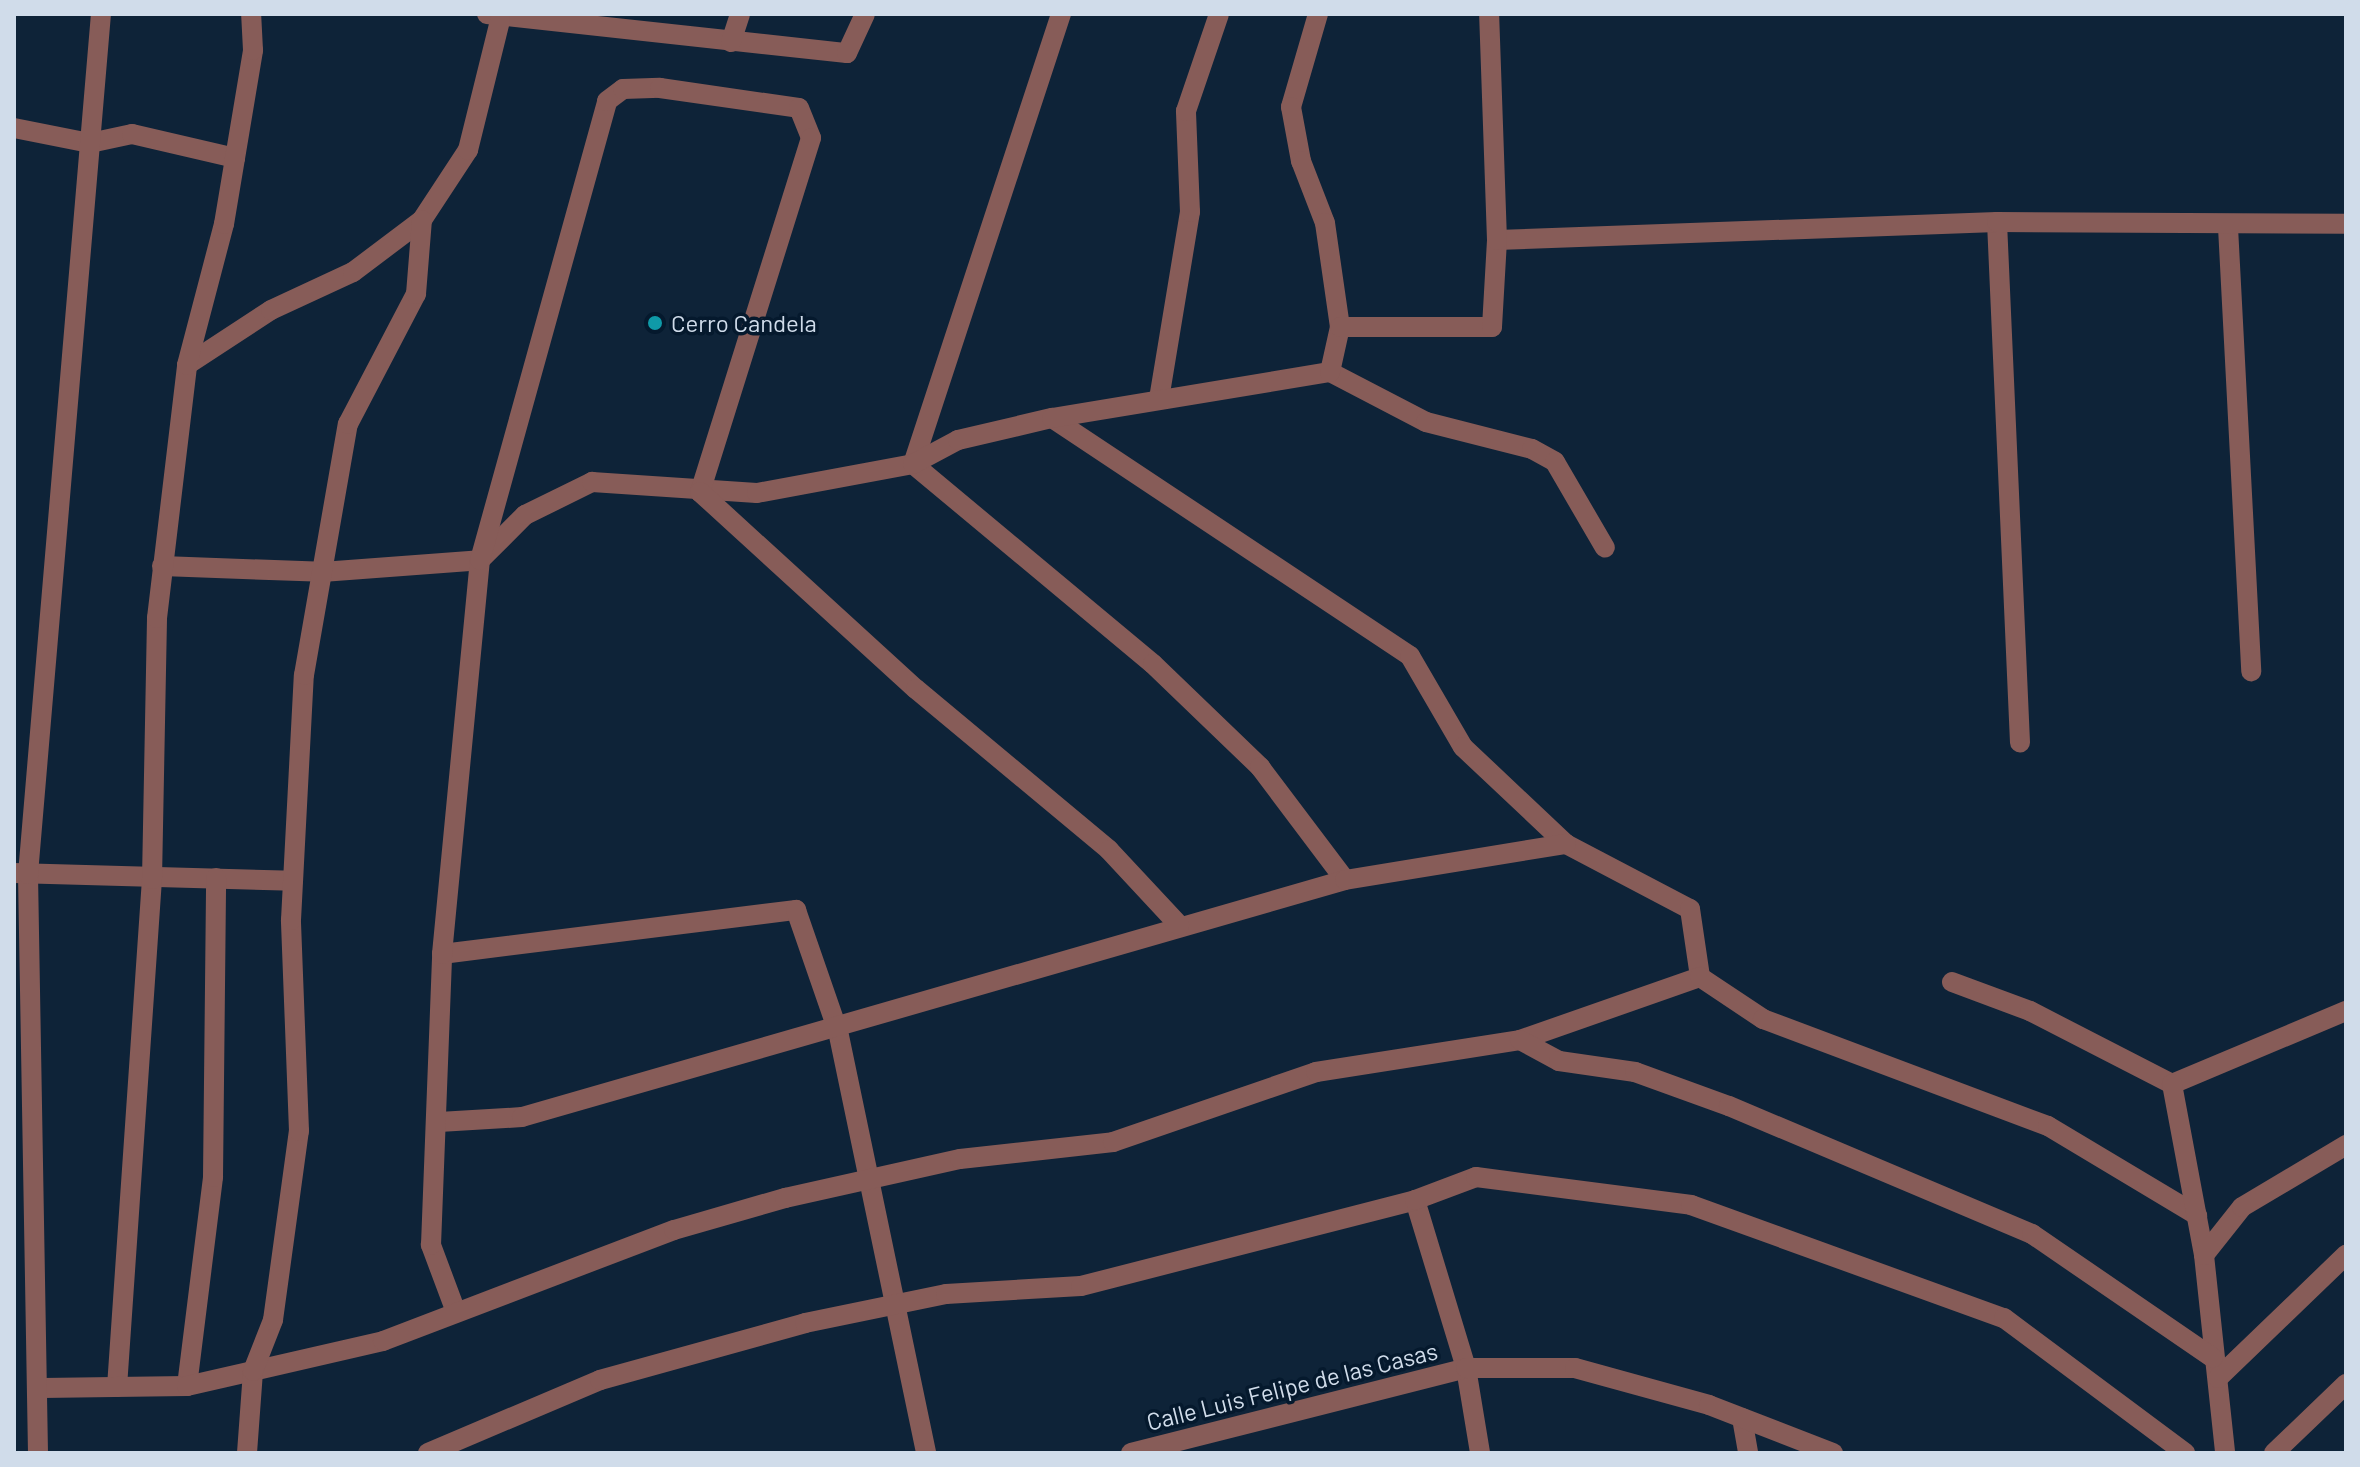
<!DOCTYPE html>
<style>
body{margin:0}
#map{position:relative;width:2360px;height:1467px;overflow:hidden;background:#0e2338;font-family:Barlow,sans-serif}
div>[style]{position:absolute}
.minor>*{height:20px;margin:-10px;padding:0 10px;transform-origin:10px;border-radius:10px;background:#875c58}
.dots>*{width:22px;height:22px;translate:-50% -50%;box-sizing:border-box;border:4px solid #05192d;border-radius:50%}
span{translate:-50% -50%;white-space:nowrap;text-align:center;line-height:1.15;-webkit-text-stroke:7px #05192d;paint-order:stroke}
.poi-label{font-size:24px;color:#d0dcea}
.left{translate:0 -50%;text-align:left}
.street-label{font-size:24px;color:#d0dcea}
.frame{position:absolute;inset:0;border:16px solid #d0dcea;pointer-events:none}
</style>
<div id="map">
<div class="minor">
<i style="left:487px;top:14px;width:362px;rotate:6.2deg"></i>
<i style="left:847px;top:53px;width:43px;rotate:-65.2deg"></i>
<i style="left:1061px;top:14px;width:474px;rotate:108.2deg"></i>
<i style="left:913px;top:464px;width:312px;rotate:39.8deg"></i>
<i style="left:1153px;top:664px;width:149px;rotate:43.9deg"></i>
<i style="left:1260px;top:767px;width:141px;rotate:53deg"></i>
<i style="left:1318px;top:14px;width:97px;rotate:106.2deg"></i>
<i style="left:1291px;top:107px;width:55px;rotate:79.5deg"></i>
<i style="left:1301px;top:161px;width:66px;rotate:68.8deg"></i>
<i style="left:1325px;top:223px;width:105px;rotate:81.8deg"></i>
<i style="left:731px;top:42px;width:29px;rotate:-72deg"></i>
<i style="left:14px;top:128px;width:77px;rotate:11.2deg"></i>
<i style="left:90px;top:143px;width:43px;rotate:-12.1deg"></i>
<i style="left:132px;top:134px;width:106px;rotate:13.1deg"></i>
<i style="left:1997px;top:222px;width:521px;rotate:87.47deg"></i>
<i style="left:2228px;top:227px;width:445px;rotate:87deg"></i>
<i style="left:1497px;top:240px;width:500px;rotate:-2.06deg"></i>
<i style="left:1997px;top:222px;width:349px;rotate:0.3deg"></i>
<i style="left:187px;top:365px;width:100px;rotate:-33.2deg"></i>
<i style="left:271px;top:310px;width:90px;rotate:-24.9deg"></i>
<i style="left:353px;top:272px;width:86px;rotate:-37deg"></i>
<i style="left:422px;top:220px;width:84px;rotate:-56.7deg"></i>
<i style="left:468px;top:150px;width:133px;rotate:-76.1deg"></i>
<i style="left:1330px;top:372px;width:108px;rotate:27.5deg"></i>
<i style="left:1426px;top:422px;width:109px;rotate:14.3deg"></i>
<i style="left:1532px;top:449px;width:26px;rotate:29deg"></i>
<i style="left:1555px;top:462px;width:99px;rotate:59.8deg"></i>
<i style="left:1159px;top:399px;width:190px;rotate:-80.6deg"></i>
<i style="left:1190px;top:212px;width:101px;rotate:-92.3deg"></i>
<i style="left:1186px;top:111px;width:102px;rotate:-71.2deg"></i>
<i style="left:1052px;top:418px;width:430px;rotate:33.6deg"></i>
<i style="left:1410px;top:656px;width:105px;rotate:59.8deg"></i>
<i style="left:1463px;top:747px;width:141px;rotate:43.3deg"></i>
<i style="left:1566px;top:844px;width:140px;rotate:27.7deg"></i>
<i style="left:1690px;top:909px;width:69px;rotate:81.6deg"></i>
<i style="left:162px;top:566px;width:160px;rotate:2.1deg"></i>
<i style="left:322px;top:572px;width:158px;rotate:-4.3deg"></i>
<i style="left:480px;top:560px;width:64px;rotate:-45deg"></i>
<i style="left:525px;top:515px;width:75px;rotate:-26.2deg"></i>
<i style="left:592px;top:482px;width:165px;rotate:3.8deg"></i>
<i style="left:757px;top:493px;width:159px;rotate:-10.5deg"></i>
<i style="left:913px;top:464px;width:51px;rotate:-28.1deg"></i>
<i style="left:958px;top:440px;width:97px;rotate:-13.2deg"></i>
<i style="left:1052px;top:418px;width:282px;rotate:-9.4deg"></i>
<i style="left:1330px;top:372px;width:46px;rotate:-77.5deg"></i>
<i style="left:1340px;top:327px;width:152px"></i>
<i style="left:1492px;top:327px;width:87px;rotate:-86.7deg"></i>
<i style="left:1497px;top:240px;width:226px;rotate:-92deg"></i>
<i style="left:14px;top:873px;width:279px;rotate:1.6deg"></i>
<i style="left:442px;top:954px;width:357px;rotate:-7.1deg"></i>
<i style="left:796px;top:910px;width:128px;rotate:70.9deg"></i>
<i style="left:838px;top:1031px;width:431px;rotate:78.2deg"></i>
<i style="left:1952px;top:982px;width:83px;rotate:20.4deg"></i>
<i style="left:2030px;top:1011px;width:160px;rotate:27.2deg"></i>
<i style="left:2172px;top:1084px;width:189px;rotate:-22.8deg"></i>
<i style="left:1520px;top:1040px;width:191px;rotate:-19.3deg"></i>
<i style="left:1700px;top:977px;width:76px;rotate:33.7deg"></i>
<i style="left:1763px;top:1019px;width:304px;rotate:20.6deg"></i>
<i style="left:2048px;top:1126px;width:174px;rotate:30.9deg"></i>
<i style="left:2172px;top:1084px;width:174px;rotate:79.4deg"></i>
<i style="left:2204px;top:1255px;width:199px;rotate:83.9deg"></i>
<i style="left:439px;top:1122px;width:83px;rotate:-3.4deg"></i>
<i style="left:522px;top:1117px;width:856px;rotate:-16.06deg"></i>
<i style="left:1345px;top:880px;width:224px;rotate:-9.3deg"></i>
<i style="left:1415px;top:1200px;width:176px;rotate:73.1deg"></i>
<i style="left:1466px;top:1368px;width:86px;rotate:80.6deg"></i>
<i style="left:2204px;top:1255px;width:61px;rotate:-51.6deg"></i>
<i style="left:2242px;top:1207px;width:121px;rotate:-30.8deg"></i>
<i style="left:456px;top:1312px;width:72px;rotate:-110.5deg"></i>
<i style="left:431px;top:1245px;width:291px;rotate:-87.8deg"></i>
<i style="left:442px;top:954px;width:396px;rotate:-84.5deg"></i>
<i style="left:480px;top:560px;width:476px;rotate:-74.5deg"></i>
<i style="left:607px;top:101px;width:20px;rotate:-37deg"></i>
<i style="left:623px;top:89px;width:37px;rotate:-2deg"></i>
<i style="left:660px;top:88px;width:140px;rotate:8.2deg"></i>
<i style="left:799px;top:108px;width:32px;rotate:68deg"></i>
<i style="left:811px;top:138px;width:371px;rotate:107.4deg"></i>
<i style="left:700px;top:492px;width:292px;rotate:42.4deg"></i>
<i style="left:916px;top:689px;width:251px;rotate:39.8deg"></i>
<i style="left:1109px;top:850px;width:103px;rotate:47deg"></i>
<i style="left:2218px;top:1378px;width:178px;rotate:-43.9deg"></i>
<i style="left:187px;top:1386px;width:211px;rotate:-82.9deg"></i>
<i style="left:213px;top:1177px;width:299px;rotate:-89.4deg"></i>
<i style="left:117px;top:1387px;width:509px;rotate:-86.06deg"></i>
<i style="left:152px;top:879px;width:261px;rotate:-88.9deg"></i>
<i style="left:157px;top:618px;width:255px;rotate:-83.2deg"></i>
<i style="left:187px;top:365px;width:146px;rotate:-75.3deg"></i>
<i style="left:224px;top:224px;width:176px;rotate:-80.5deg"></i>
<i style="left:253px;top:50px;width:36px;rotate:-93deg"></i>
<i style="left:42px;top:1388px;width:145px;rotate:-0.8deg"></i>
<i style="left:187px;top:1386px;width:201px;rotate:-12.9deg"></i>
<i style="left:383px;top:1341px;width:311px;rotate:-20.9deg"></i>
<i style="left:674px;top:1230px;width:116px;rotate:-16.1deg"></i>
<i style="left:785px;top:1198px;width:179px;rotate:-12.6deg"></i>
<i style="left:960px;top:1159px;width:154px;rotate:-6.3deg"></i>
<i style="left:1113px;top:1142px;width:215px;rotate:-19deg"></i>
<i style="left:1316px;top:1072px;width:206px;rotate:-8.9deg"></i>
<i style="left:1520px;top:1040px;width:44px;rotate:28.3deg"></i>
<i style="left:1559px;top:1061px;width:77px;rotate:8.2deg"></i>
<i style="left:1635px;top:1072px;width:100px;rotate:19.9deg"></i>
<i style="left:1729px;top:1106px;width:329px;rotate:22.9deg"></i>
<i style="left:2032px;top:1234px;width:219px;rotate:34.4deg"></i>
<i style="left:1742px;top:1418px;width:36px;rotate:80deg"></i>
<i style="left:38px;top:1453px;width:579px;rotate:-90.99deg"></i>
<i style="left:28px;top:874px;width:863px;rotate:-85.15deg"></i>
<i style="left:247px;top:1453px;width:82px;rotate:-85.8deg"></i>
<i style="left:253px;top:1371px;width:55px;rotate:-68.6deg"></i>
<i style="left:273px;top:1320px;width:191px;rotate:-82.2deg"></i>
<i style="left:299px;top:1131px;width:211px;rotate:-92.2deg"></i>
<i style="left:291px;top:920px;width:245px;rotate:-87deg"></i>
<i style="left:304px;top:675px;width:255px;rotate:-80.1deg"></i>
<i style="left:348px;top:424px;width:147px;rotate:-62.4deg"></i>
<i style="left:416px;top:294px;width:74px;rotate:-85.4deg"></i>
<i style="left:428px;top:1453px;width:187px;rotate:-23deg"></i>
<i style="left:600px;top:1380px;width:213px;rotate:-15.5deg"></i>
<i style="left:805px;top:1323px;width:144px;rotate:-11.6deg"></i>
<i style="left:946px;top:1294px;width:135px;rotate:-3.4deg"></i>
<i style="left:1081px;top:1286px;width:345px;rotate:-14.4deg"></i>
<i style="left:1415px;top:1200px;width:65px;rotate:-20.7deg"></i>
<i style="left:1476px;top:1177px;width:217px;rotate:7.4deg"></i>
<i style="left:1691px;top:1205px;width:333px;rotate:19.9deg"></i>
<i style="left:2004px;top:1318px;width:226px;rotate:36.7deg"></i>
<i style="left:1131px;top:1453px;width:346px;rotate:-14.2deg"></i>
<i style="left:1466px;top:1368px;width:109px"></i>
<i style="left:1575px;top:1368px;width:139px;rotate:15.4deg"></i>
<i style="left:1709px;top:1405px;width:133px;rotate:21.2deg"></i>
<i style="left:2274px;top:1453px;width:100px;rotate:-43.8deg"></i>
</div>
<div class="dots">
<i style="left:655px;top:323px;background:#0f9aa8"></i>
</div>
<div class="poi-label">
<span class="left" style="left:671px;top:323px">Cerro Candela</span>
</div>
<div class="street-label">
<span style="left:1292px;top:1386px;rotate:-14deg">Calle Luis Felipe de las Casas</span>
</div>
<div class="frame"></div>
</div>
